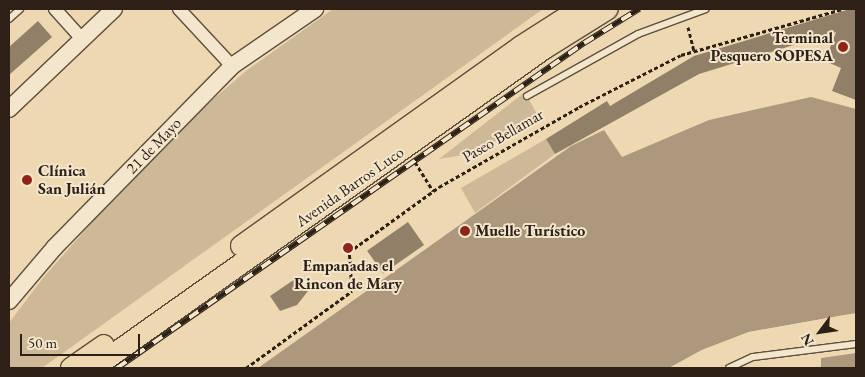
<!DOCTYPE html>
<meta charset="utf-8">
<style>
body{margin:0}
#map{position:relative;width:865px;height:377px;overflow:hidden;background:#eed8b2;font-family:"EB Garamond",serif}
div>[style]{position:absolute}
.green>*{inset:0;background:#cdb997}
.water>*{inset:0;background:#ac997d}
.pier>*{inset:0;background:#eed8b2}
.building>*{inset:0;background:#918067;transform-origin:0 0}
.path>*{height:3px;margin-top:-1.5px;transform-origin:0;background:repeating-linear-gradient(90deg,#2d2016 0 4px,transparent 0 6.5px)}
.roads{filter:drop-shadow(1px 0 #5d4e3d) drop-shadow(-1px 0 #5d4e3d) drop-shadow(0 1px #5d4e3d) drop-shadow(0 -1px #5d4e3d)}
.service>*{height:6px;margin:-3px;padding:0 3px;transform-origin:3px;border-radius:3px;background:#f4e6cd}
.minor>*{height:12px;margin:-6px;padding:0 6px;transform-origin:6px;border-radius:6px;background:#f4e6cd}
.tertiary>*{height:16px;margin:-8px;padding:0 8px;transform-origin:8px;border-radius:8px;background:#f4e6cd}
.primary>*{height:20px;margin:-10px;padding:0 10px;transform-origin:10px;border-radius:10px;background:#eed8b2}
.rail>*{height:5.5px;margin-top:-2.75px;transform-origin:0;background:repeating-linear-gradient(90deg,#f4e6cd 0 11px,#2d2016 0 22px);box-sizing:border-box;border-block:1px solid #2d2016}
.dots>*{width:14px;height:14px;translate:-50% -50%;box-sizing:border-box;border:2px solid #f4e6cd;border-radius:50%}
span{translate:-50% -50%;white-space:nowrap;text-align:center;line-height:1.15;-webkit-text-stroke:4px #f4e6cd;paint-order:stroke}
.poi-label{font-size:16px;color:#2d2016;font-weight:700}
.right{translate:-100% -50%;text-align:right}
.left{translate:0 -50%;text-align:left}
.street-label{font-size:16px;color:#2d2016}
.frame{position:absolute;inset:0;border:10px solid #2d2016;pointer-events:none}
.north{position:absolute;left:795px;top:307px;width:50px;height:50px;-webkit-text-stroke:4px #f4e6cd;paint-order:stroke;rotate:239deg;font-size:14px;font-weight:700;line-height:20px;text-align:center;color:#2d2016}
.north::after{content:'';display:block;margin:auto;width:18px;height:22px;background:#2d2016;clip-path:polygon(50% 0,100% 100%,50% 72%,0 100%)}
.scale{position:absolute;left:20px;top:334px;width:120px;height:22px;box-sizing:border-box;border:2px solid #2d2016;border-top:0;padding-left:6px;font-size:15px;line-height:18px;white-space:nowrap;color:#2d2016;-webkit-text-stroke:4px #f4e6cd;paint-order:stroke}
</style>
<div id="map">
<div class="green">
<i style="clip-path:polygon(333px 9px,543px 9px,42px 368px,9px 368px,9px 323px,43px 278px,160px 145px,246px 71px)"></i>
<i style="clip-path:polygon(525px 92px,539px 118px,474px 153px,439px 159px)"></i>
<i style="clip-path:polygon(546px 139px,555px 154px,475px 213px,461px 188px)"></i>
</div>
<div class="water">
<i style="clip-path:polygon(811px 97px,856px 109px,856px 313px,749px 332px,702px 350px,669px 368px,258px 368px,571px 146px,604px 130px,622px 157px,709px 120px)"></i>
<i style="clip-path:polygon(856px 353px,856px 368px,821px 368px,821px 358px)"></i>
</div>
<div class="pier">
<i style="clip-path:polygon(856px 313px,749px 335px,669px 368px,702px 350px,749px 332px)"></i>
<i style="clip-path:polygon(856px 351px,821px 358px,819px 368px,820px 356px)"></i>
</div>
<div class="building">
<i style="clip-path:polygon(850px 9px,856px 9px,856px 100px,832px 91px,841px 68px,825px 61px,836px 32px,699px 74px,555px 154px,546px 139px,607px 101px,610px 106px,694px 56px)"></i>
<i style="clip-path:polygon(38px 21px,52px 37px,9px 75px,9px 47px)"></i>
<i style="left:408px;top:222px;width:28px;height:50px;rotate:55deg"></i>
<i style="clip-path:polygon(298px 277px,308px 291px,297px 305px,280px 311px,270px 296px)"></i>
</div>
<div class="path">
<i style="left:688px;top:27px;width:25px;rotate:76deg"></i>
<i style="left:415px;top:162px;width:34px;rotate:58deg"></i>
<i style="left:246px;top:368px;width:131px;rotate:-36deg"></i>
<i style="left:352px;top:291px;width:39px;rotate:-94deg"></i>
<i style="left:349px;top:252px;width:111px;rotate:-35.8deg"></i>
<i style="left:439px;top:187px;width:161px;rotate:-29.7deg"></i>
<i style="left:579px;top:107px;width:114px;rotate:-27deg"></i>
<i style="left:681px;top:55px;width:167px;rotate:-15.9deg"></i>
</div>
<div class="roads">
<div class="service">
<i style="left:9px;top:19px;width:15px;rotate:-42deg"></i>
<i style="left:527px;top:96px;width:127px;rotate:-29.2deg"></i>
<i style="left:638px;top:34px;width:72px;rotate:-20.2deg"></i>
<i style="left:729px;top:368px;width:26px;rotate:-25deg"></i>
<i style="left:753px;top:357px;width:104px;rotate:-7.2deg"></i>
</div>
<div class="minor">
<i style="left:55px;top:9px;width:39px;rotate:48deg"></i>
<i style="left:179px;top:9px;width:78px;rotate:47.1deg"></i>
</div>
<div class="tertiary">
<i style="left:9px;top:109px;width:145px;rotate:-43.6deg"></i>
<i style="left:9px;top:301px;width:71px;rotate:-49.6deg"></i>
<i style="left:55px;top:247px;width:253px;rotate:-45.6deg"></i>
<i style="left:232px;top:66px;width:101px;rotate:-34.5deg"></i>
</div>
<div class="primary">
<i style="left:241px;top:246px;width:344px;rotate:-35.5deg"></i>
<i style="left:521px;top:46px;width:69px;rotate:-32.5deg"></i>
<i style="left:71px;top:368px;width:40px;rotate:-34.9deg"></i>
<i style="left:94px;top:368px;width:552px;rotate:-35.33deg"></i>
<i style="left:544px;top:49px;width:75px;rotate:-32deg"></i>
</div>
</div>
<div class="rail">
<i style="left:117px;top:368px;width:569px;rotate:-34.84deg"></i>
<i style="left:584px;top:43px;width:65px;rotate:-31.7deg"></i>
</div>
<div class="dots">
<i style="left:843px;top:47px;background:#8f2418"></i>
<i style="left:27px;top:180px;background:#8f2418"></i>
<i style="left:465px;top:231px;background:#8f2418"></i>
<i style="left:348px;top:248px;background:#8f2418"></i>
</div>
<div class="poi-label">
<span class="right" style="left:833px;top:47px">Terminal<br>Pesquero SOPESA</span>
<span class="left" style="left:38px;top:180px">Clínica<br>San Julián</span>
<span class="left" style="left:475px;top:231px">Muelle Turístico</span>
<span style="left:348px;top:275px">Empanadas el<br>Rincon de Mary</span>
</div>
<div class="street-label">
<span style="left:503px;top:136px;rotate:-30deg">Paseo Bellamar</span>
<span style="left:154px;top:146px;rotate:-46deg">21 de Mayo</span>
<span style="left:350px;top:187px;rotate:-35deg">Avenida Barros Luco</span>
</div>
<div class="frame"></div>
<div class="north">N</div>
<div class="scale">50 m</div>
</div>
